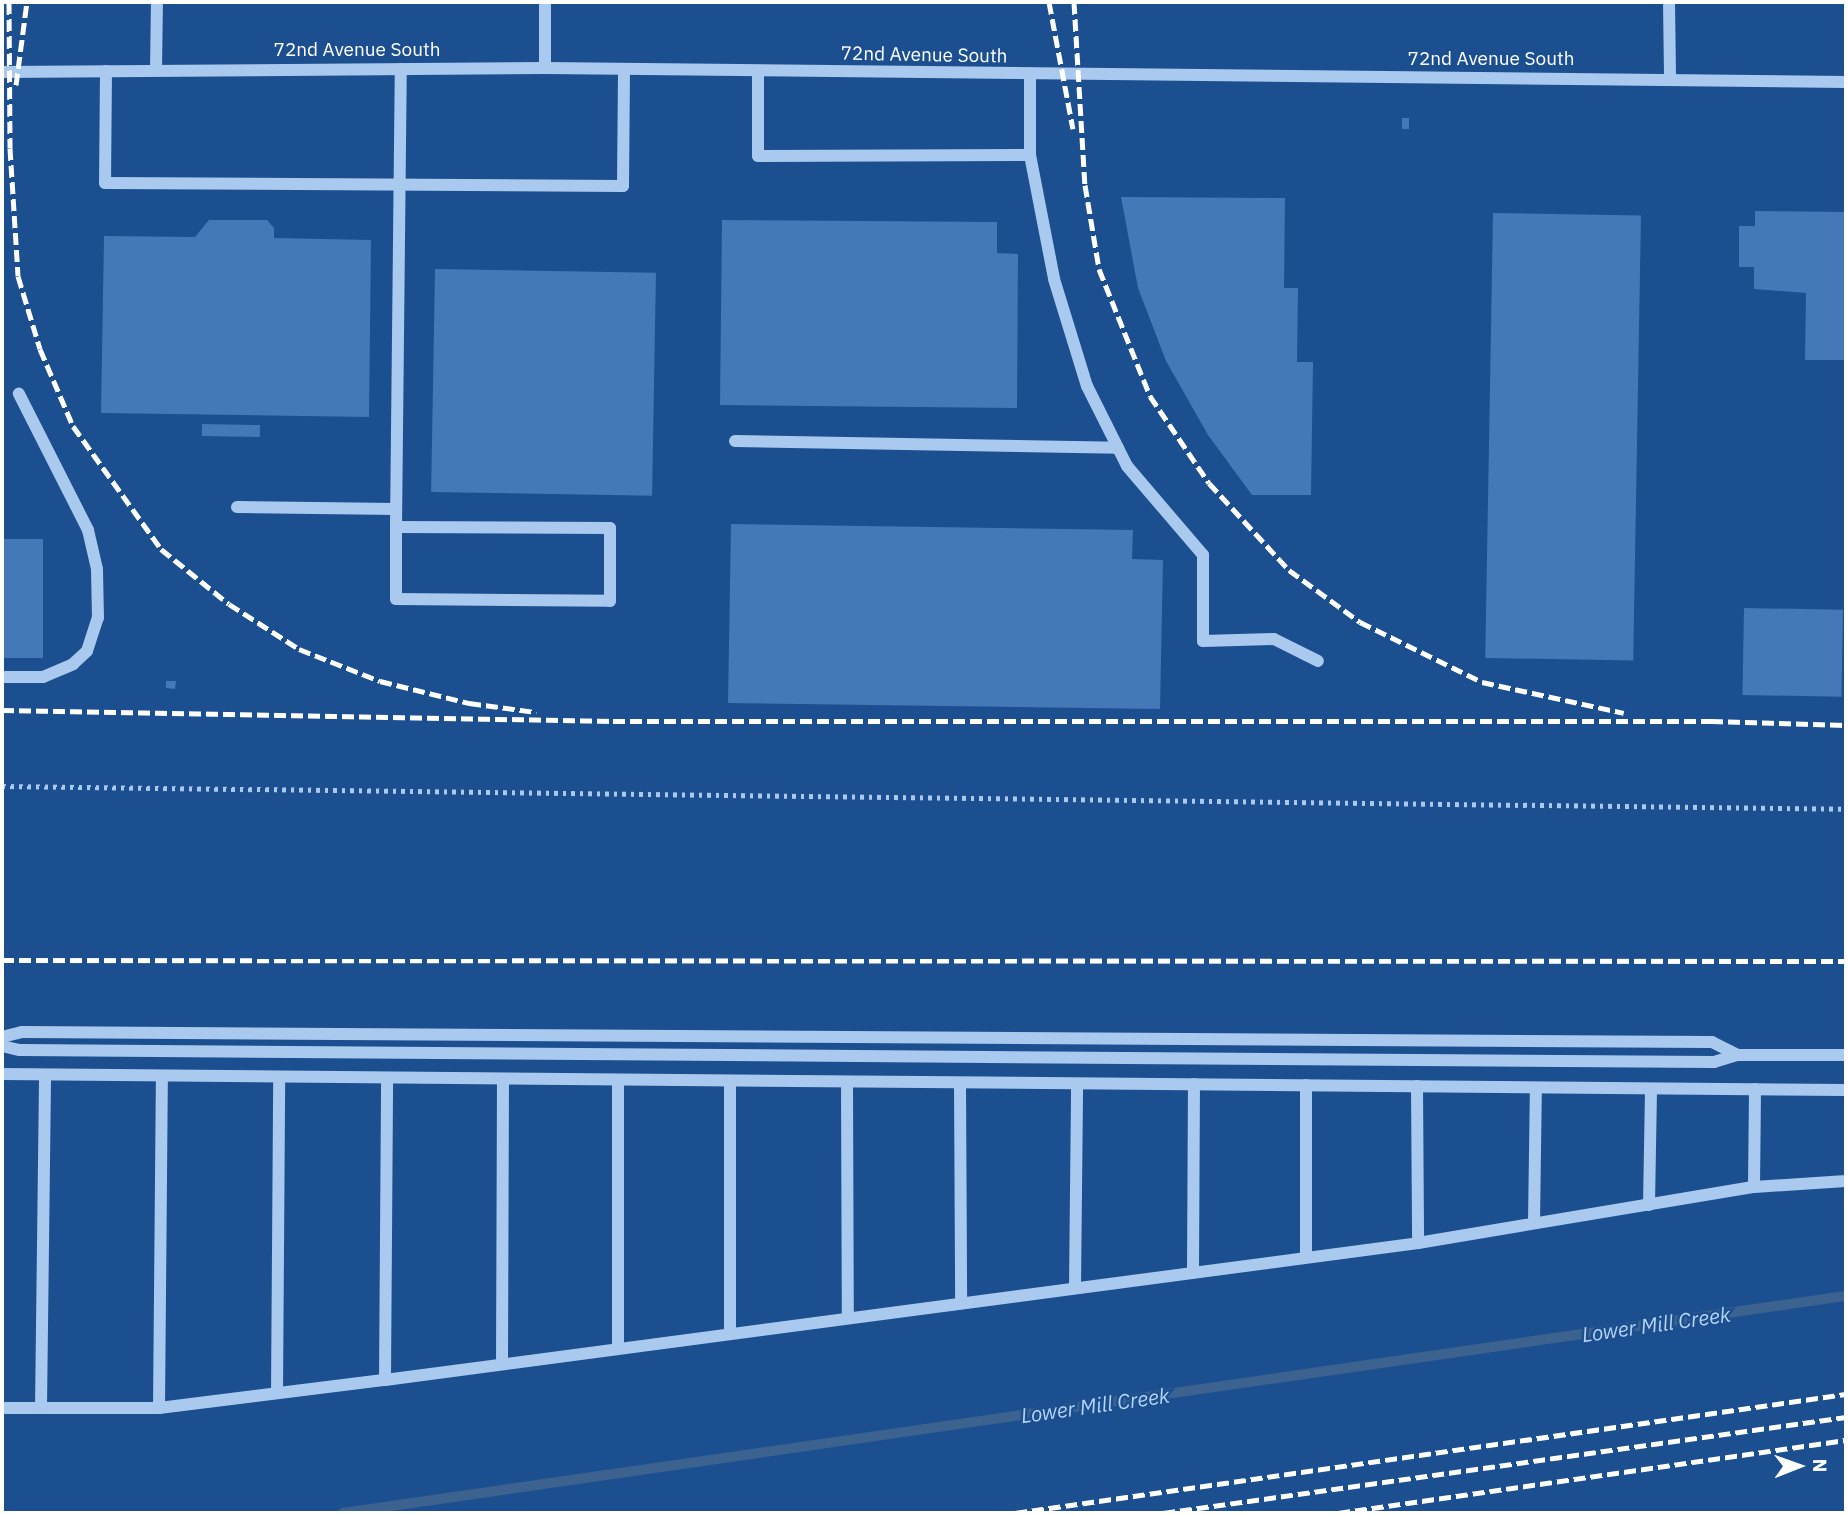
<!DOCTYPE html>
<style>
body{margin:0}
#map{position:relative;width:1848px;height:1515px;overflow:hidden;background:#1b4f8f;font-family:"IBM Plex Sans",sans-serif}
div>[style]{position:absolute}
.stream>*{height:10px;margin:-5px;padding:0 5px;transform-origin:5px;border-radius:5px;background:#3c6290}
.building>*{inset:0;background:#4478b7;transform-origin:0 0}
.path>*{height:4.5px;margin-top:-2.25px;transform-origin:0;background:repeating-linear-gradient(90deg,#a9c9ee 0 3.5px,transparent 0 8.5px)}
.minor>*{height:12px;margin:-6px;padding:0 6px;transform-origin:6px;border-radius:6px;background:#a9c9ee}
.rail>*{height:5px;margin-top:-2.5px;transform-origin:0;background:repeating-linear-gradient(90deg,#fff 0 12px,transparent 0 17px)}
span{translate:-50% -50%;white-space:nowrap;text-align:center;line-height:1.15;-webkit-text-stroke:5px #1b4f8f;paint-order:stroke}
.street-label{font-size:19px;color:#fff}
.water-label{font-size:21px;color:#b5d3f5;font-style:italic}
.frame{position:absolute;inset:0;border:4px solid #fff;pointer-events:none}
.north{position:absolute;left:1764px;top:1431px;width:70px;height:70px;-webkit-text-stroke:5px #1b4f8f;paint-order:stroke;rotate:89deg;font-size:19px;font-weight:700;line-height:28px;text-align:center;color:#fff}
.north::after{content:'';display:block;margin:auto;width:24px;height:32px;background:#fff;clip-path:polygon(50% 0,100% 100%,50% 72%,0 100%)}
</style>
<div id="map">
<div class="stream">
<i style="left:343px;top:1513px;width:1519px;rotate:-8.22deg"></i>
</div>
<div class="building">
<i style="left:1402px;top:118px;width:7px;height:11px"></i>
<i style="clip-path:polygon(1121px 197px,1285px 198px,1284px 288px,1298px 288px,1297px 362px,1313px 362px,1311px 495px,1252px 495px,1208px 435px,1166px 361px,1138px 288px)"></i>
<i style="clip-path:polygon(1755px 211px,1846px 212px,1846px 360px,1805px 360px,1806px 293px,1754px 289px,1754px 267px,1739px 267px,1739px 226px,1755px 226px)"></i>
<i style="left:1493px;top:213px;width:148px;height:445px;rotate:1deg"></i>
<i style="clip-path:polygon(209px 220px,267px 220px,274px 228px,274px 238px,371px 240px,369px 417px,101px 413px,104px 236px,195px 237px)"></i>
<i style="clip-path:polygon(722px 220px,997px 222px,997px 253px,1018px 254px,1017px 408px,720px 405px)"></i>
<i style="left:435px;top:269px;width:221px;height:223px;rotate:1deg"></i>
<i style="left:202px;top:424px;width:58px;height:12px;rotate:1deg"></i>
<i style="clip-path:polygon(731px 524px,1133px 530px,1132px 559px,1163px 560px,1160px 709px,728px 703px)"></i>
<i style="left:2px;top:539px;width:41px;height:119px"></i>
<i style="left:1744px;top:608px;width:99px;height:87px;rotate:1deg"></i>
<i style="clip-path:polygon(166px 681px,176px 681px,175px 689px,166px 688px)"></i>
</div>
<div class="path">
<i style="left:2px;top:786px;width:1844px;rotate:0.71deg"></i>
</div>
<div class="minor">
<i style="left:545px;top:2px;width:66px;rotate:90deg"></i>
<i style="left:1669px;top:2px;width:76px;rotate:89.2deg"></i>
<i style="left:156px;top:70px;width:68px;rotate:-89.2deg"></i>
<i style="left:106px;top:71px;width:112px;rotate:90.5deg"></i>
<i style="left:105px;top:183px;width:518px;rotate:0.33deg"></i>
<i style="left:623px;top:186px;width:117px;rotate:-89.5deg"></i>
<i style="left:758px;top:71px;width:85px;rotate:90deg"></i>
<i style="left:758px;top:156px;width:272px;rotate:-0.2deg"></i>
<i style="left:1030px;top:155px;width:79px;rotate:-90deg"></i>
<i style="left:2px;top:72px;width:543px;rotate:-0.42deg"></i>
<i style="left:545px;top:68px;width:1301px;rotate:0.62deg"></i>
<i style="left:1030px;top:155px;width:126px;rotate:79deg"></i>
<i style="left:1054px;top:279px;width:112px;rotate:72.9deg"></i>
<i style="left:1087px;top:386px;width:89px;rotate:63.4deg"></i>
<i style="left:1127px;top:466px;width:117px;rotate:49.5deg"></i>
<i style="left:1203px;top:555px;width:86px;rotate:90deg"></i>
<i style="left:1203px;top:641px;width:71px;rotate:-1.6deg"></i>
<i style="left:1274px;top:639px;width:49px;rotate:26.6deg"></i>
<i style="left:735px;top:441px;width:383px;rotate:1deg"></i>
<i style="left:237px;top:507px;width:159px;rotate:0.7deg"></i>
<i style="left:396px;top:527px;width:72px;rotate:90deg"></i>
<i style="left:396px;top:599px;width:214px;rotate:0.5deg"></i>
<i style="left:610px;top:601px;width:73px;rotate:-90deg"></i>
<i style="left:610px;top:528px;width:214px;rotate:-179.7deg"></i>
<i style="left:396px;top:527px;width:458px;rotate:-89.4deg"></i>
<i style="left:2px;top:677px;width:41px"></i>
<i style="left:43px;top:677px;width:33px;rotate:-23deg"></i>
<i style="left:73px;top:664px;width:19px;rotate:-43deg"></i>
<i style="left:87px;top:651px;width:35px;rotate:-72deg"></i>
<i style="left:98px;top:618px;width:49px;rotate:-91.2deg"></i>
<i style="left:97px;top:569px;width:40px;rotate:-103deg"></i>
<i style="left:88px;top:530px;width:153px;rotate:-116.9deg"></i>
<i style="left:2px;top:1037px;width:21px;rotate:-14deg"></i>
<i style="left:22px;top:1032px;width:1690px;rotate:0.34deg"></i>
<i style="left:1712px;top:1042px;width:28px;rotate:27deg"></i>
<i style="left:2px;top:1046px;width:18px;rotate:13deg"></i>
<i style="left:20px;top:1050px;width:1694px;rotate:0.41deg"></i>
<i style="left:1714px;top:1062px;width:24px;rotate:-17deg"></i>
<i style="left:1737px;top:1055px;width:109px"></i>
<i style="left:2px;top:1074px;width:1844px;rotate:0.5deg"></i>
<i style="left:847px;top:1082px;width:235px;rotate:89.8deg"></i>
<i style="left:960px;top:1083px;width:218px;rotate:89.7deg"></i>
<i style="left:1306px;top:1085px;width:172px;rotate:90deg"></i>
<i style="left:1417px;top:1086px;width:157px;rotate:89.6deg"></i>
<i style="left:1754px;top:1187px;width:98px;rotate:-89.4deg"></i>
<i style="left:1649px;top:1205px;width:116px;rotate:-89deg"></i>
<i style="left:1534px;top:1223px;width:135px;rotate:-89.2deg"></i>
<i style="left:1193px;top:1271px;width:187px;rotate:-89.7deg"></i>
<i style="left:1075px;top:1286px;width:202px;rotate:-89.4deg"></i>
<i style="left:730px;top:1333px;width:252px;rotate:-90deg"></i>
<i style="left:618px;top:1348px;width:268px;rotate:-90deg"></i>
<i style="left:502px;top:1364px;width:285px;rotate:-89.8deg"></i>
<i style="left:385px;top:1380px;width:302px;rotate:-89.6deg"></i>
<i style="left:277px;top:1393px;width:316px;rotate:-89.6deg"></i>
<i style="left:2px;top:1408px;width:157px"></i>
<i style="left:159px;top:1408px;width:228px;rotate:-7.1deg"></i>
<i style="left:385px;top:1380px;width:1042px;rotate:-7.55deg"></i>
<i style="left:1418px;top:1243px;width:341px;rotate:-9.5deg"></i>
<i style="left:1754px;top:1187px;width:92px;rotate:-3.7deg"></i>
<i style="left:41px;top:1408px;width:333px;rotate:-89.3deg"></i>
<i style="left:159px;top:1408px;width:332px;rotate:-89.5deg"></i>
</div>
<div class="rail">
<i style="left:9px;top:2px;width:146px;rotate:89.6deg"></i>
<i style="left:10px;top:148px;width:128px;rotate:86.4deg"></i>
<i style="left:18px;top:276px;width:76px;rotate:73.2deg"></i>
<i style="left:40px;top:349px;width:84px;rotate:66.8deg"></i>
<i style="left:73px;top:426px;width:151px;rotate:54.4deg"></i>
<i style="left:161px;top:549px;width:87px;rotate:39deg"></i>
<i style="left:229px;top:604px;width:83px;rotate:32.7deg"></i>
<i style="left:299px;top:649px;width:87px;rotate:21.6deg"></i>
<i style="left:380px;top:681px;width:92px;rotate:13.9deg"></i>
<i style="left:469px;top:703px;width:68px;rotate:7.7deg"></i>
<i style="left:1049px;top:2px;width:129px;rotate:79.3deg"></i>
<i style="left:1074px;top:2px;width:183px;rotate:86.6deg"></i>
<i style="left:1085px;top:185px;width:85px;rotate:80.5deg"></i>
<i style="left:1099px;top:269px;width:137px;rotate:68.1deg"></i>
<i style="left:1150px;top:396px;width:105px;rotate:55.9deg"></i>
<i style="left:1209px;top:483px;width:118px;rotate:47.4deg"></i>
<i style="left:1289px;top:570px;width:88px;rotate:36.2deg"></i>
<i style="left:1360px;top:622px;width:136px;rotate:26.2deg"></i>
<i style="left:1482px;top:682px;width:145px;rotate:12.3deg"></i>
<i style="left:16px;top:85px;width:84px;rotate:-82.5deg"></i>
<i style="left:2px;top:710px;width:611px;rotate:1.03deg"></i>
<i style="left:613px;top:721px;width:1098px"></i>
<i style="left:1711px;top:721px;width:135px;rotate:1.7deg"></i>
<i style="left:2px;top:960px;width:1844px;rotate:0.03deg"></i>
<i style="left:1015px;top:1513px;width:839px;rotate:-8.15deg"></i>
<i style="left:1163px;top:1513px;width:690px;rotate:-8deg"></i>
<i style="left:1338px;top:1513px;width:513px;rotate:-8.18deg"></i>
</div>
<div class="street-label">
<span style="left:357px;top:50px">72nd Avenue South</span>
<span style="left:924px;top:55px;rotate:1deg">72nd Avenue South</span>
<span style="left:1491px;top:59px">72nd Avenue South</span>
</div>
<div class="water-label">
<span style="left:1656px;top:1324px;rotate:-8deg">Lower Mill Creek</span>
<span style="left:1095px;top:1405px;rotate:-8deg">Lower Mill Creek</span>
</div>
<div class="frame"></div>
<div class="north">N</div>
</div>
